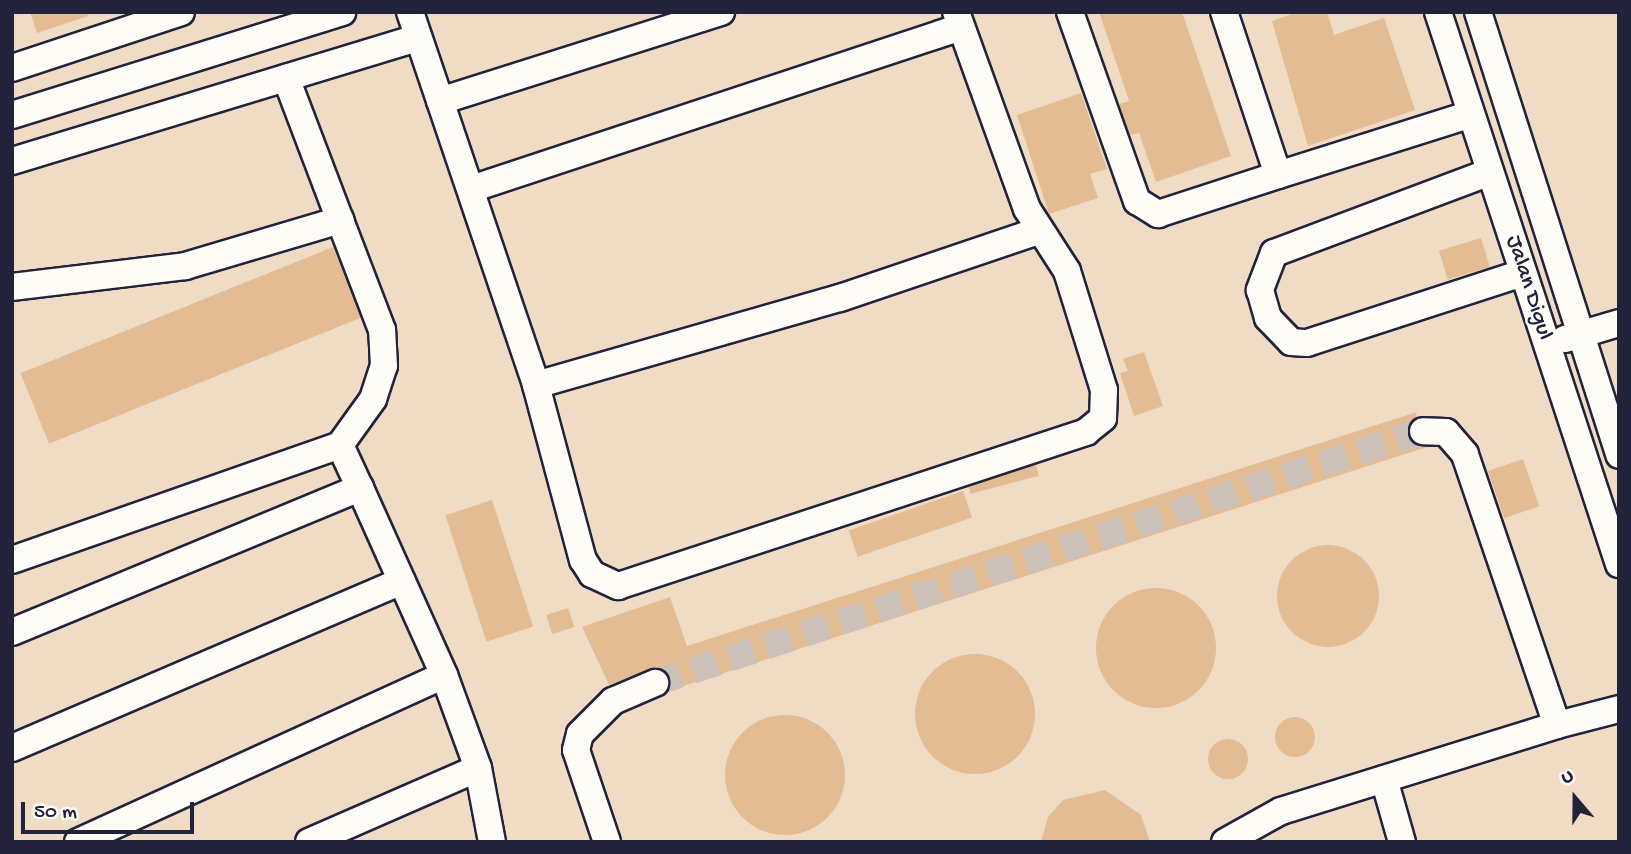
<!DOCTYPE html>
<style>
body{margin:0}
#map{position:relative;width:1631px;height:854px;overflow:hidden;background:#f5e9d9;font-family:"Gochi Hand",sans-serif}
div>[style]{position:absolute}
.built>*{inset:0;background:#f0dcc4;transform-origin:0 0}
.building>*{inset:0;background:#e3bc94;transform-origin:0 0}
.round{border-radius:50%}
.minor-tunnel>*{height:26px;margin-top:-13px;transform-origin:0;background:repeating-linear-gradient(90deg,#cbc1b9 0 26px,transparent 0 39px)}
.roads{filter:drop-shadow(2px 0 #22223b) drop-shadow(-2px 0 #22223b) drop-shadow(0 2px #22223b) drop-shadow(0 -2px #22223b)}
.minor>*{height:26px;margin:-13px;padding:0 13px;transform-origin:13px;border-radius:13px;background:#fdfcf7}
span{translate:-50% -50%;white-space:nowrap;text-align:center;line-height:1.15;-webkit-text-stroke:5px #fdfcf7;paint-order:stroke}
.street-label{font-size:23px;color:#22223b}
.frame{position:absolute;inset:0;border:14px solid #22223b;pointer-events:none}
.north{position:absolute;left:1540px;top:763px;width:70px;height:70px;-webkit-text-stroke:5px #fdfcf7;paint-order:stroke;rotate:340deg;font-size:19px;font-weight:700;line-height:28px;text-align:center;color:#22223b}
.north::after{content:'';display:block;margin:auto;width:24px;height:32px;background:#22223b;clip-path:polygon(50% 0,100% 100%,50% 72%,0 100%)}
.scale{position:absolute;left:21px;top:802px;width:173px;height:32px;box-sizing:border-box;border:4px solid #22223b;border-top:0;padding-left:9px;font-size:21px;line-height:24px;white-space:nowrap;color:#22223b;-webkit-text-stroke:5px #fdfcf7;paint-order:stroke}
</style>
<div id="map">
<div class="built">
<i style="left:12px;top:12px;width:1607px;height:830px"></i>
</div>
<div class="building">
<i style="clip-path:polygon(30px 12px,87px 12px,88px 16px,37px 33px)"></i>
<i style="clip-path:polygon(1099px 12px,1182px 12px,1231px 156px,1156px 182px,1139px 133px,1130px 135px,1119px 104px,1129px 101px)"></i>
<i style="clip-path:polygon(1297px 12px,1327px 12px,1334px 35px,1384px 18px,1415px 110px,1308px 146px,1272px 21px)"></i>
<i style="clip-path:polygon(1081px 93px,1107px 169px,1090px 174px,1098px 198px,1049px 214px,1017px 115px)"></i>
<i style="left:1481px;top:238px;width:30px;height:44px;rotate:73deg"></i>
<i style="left:333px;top:247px;width:76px;height:337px;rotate:68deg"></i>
<i style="clip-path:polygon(1144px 352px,1163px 406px,1134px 416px,1120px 373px,1128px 371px,1123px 359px)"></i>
<i style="clip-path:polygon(1417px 412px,1409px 438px,1427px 447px,668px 691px,669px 676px,656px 667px,609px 685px,582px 627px,670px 597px,687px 646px)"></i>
<i style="left:1523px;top:459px;width:50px;height:37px;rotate:71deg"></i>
<i style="left:1036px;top:465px;width:11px;height:71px;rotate:75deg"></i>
<i style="left:963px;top:491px;width:28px;height:121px;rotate:71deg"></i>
<i style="left:492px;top:500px;width:133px;height:49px;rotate:72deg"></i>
<i class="round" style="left:1277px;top:545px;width:102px;height:102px"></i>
<i class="round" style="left:1096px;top:588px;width:120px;height:120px"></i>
<i style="left:568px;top:608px;width:20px;height:23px;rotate:72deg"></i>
<i class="round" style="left:915px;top:654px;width:120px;height:120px"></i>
<i class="round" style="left:725px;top:715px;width:120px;height:120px"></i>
<i class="round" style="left:1275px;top:717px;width:40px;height:40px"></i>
<i class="round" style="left:1208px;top:739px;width:40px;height:40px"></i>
<i style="clip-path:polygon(1105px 790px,1141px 815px,1150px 842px,1041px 842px,1048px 817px,1063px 800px)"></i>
</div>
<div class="minor-tunnel">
<i style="left:655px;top:683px;width:808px;rotate:-18.17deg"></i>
</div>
<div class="roads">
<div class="minor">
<i style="left:410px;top:12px;width:394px;rotate:71.3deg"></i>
<i style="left:536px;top:385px;width:181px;rotate:75deg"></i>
<i style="left:583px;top:560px;width:17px;rotate:57deg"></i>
<i style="left:592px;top:574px;width:29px;rotate:25deg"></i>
<i style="left:618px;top:586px;width:493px;rotate:-18.2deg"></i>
<i style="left:1086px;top:432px;width:22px;rotate:-39deg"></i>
<i style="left:1103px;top:418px;width:28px;rotate:-88deg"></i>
<i style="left:1104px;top:390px;width:125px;rotate:-107.3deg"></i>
<i style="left:1067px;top:271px;width:74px;rotate:-122.8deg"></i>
<i style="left:1027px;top:209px;width:209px;rotate:-109.8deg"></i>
<i style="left:1070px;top:12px;width:201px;rotate:70.5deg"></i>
<i style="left:1137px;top:201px;width:25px;rotate:32deg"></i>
<i style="left:1158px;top:214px;width:126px;rotate:-18deg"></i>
<i style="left:1278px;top:175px;width:172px;rotate:-108.3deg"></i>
<i style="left:1438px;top:12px;width:581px;rotate:71.85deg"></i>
<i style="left:1478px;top:12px;width:465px;rotate:72.3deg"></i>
<i style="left:12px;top:68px;width:178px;rotate:-18.3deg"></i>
<i style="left:440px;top:101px;width:295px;rotate:-17.6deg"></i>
<i style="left:12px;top:115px;width:346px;rotate:-17.3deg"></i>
<i style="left:12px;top:161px;width:424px;rotate:-16.9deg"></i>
<i style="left:1490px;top:172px;width:231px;rotate:159.4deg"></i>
<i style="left:1274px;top:253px;width:40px;rotate:111deg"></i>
<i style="left:1260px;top:290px;width:29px;rotate:74deg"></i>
<i style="left:1268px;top:318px;width:33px;rotate:46deg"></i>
<i style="left:1291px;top:342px;width:16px;rotate:4deg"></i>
<i style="left:1307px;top:343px;width:227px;rotate:-18deg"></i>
<i style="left:1278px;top:175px;width:202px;rotate:-17.5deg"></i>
<i style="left:471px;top:189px;width:516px;rotate:-18.29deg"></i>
<i style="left:12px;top:287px;width:174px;rotate:-6.9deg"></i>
<i style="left:185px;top:266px;width:162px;rotate:-16.5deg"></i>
<i style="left:340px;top:220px;width:152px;rotate:-110.8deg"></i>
<i style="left:1565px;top:339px;width:56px;rotate:-16.5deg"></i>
<i style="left:536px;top:385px;width:316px;rotate:-16deg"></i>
<i style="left:840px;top:298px;width:209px;rotate:-18.7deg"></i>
<i style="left:340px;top:445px;width:47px;rotate:65.1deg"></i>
<i style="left:12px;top:560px;width:348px;rotate:-19.3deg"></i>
<i style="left:340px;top:445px;width:57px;rotate:-54.3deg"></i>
<i style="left:373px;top:399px;width:35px;rotate:-72deg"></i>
<i style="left:384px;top:366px;width:36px;rotate:-93deg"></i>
<i style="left:382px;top:330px;width:118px;rotate:-110.9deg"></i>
<i style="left:12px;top:632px;width:377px;rotate:-22.5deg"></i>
<i style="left:360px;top:488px;width:205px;rotate:65.8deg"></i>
<i style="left:444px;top:675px;width:99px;rotate:69.9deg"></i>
<i style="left:478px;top:768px;width:75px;rotate:79.3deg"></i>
<i style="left:1557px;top:725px;width:64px;rotate:-14.5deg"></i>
<i style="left:12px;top:748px;width:424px;rotate:-23.2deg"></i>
<i style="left:1384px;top:779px;width:66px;rotate:74.1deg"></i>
<i style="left:78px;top:842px;width:402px;rotate:-24.5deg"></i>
<i style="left:309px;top:842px;width:184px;rotate:-23.6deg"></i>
<i style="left:607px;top:842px;width:97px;rotate:-108.6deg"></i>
<i style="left:576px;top:750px;width:16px;rotate:-76deg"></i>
<i style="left:580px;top:734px;width:47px;rotate:-45deg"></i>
<i style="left:613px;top:701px;width:46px;rotate:-23.2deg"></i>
<i style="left:1225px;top:842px;width:64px;rotate:-29deg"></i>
<i style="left:1281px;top:811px;width:289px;rotate:-17.3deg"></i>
<i style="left:1557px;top:725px;width:286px;rotate:-108.8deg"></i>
<i style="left:1465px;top:454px;width:29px;rotate:-131deg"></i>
<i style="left:1446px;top:432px;width:23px;rotate:-178deg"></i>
</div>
</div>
<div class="street-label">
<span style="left:1528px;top:288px;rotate:72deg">Jalan Digul</span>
</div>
<div class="frame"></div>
<div class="north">U</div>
<div class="scale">50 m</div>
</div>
